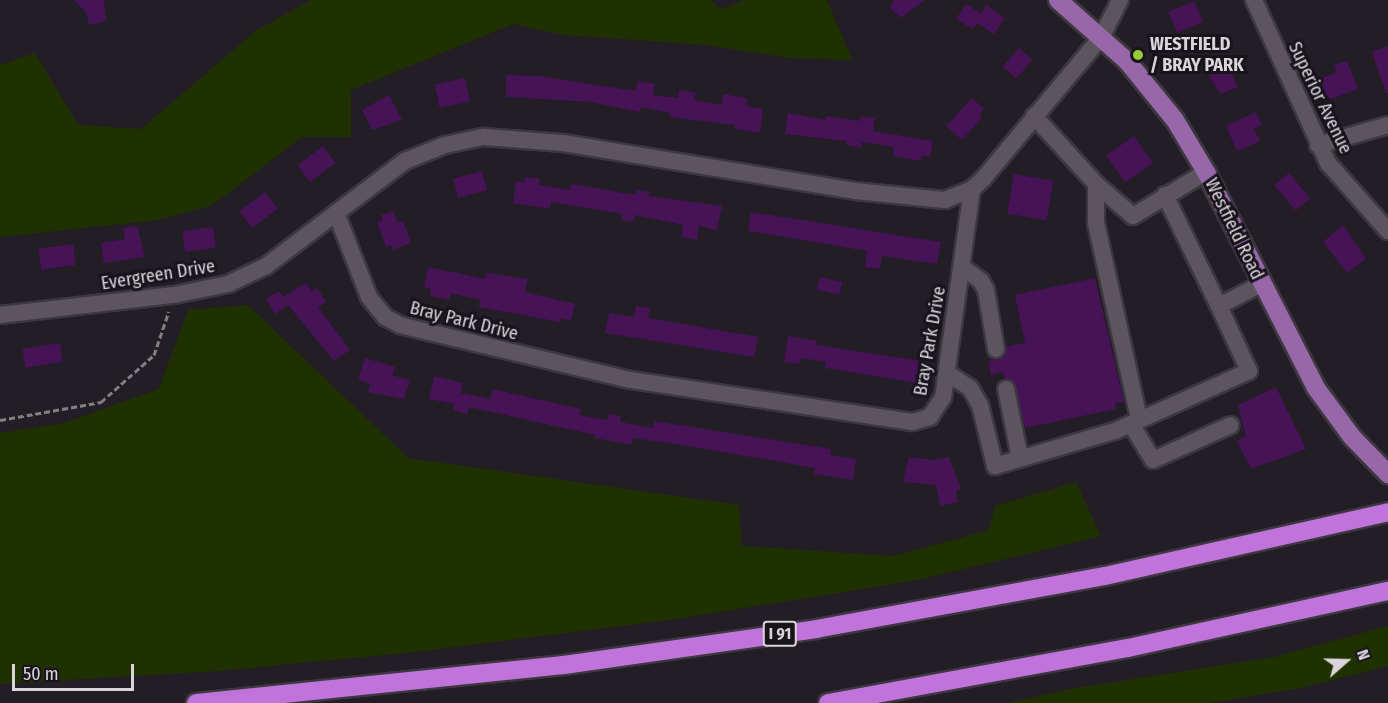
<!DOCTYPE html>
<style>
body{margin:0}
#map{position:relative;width:1388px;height:703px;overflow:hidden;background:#231d25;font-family:"Fira Sans Condensed",sans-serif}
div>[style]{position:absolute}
.green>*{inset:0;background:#203101}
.building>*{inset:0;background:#461357;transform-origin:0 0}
.path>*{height:3px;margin-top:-1.5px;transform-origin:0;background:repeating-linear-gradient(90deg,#847e85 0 6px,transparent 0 9px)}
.roads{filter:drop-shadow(2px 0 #3d383f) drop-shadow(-2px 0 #3d383f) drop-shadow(0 2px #3d383f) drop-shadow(0 -2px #3d383f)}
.minor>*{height:16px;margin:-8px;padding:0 8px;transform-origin:8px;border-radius:8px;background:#5c545f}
.major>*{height:18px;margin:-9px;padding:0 9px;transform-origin:9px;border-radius:9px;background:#9767a9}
.highway>*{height:18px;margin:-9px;padding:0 9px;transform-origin:9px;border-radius:9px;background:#bf73db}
.dots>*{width:16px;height:16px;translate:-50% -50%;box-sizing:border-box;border:3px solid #19131c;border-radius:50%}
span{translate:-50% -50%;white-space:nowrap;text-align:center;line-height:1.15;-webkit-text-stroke:6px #19131c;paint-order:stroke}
.shield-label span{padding:2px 4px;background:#19131c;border:2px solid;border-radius:4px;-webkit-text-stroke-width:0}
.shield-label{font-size:16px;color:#dad5db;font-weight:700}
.poi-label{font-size:18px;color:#dad5db;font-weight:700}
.left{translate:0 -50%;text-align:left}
.street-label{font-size:18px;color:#dad5db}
.north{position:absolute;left:1316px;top:631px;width:60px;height:60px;-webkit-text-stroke:4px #19131c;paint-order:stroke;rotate:70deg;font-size:16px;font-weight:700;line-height:24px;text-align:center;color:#dad5db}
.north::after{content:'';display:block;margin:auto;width:21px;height:27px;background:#dad5db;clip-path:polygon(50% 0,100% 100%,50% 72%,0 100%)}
.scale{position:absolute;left:12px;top:664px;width:122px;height:27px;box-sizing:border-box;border:3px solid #dad5db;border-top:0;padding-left:8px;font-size:18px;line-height:21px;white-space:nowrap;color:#dad5db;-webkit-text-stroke:4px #19131c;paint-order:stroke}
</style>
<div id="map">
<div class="green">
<i style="clip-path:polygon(311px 0,710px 0,721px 9px,745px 0,827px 0,852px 60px,789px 58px,707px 45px,564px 35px,513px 24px,351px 90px,351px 137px,302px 137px,211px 206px,157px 220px,0 237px,0 65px,35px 53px,78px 125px,141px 129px,257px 30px)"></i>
<i style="clip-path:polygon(248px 305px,408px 458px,739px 505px,742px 546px,894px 556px,989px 530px,995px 506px,1076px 482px,1101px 536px,918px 580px,670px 620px,415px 652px,219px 671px,0 684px,0 433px,64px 423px,159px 389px,188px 310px)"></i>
<i style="clip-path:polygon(1388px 626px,1388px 666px,1301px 688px,1210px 703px,1008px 703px,1070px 689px,1274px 657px)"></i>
</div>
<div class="building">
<i style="clip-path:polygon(74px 0,104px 0,106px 21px,89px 25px,86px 12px)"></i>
<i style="clip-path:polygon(894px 0,925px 0,901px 18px,890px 8px)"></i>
<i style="left:1194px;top:1px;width:23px;height:28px;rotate:67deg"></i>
<i style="clip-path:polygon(966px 4px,981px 13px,986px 5px,1005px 18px,994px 34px,977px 23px,973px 29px,956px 19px)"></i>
<i style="clip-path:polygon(1388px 46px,1388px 93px,1386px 93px,1372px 52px)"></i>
<i style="left:1019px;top:48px;width:18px;height:25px;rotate:41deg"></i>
<i style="clip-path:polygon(1226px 60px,1238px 87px,1220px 94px,1205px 69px)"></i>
<i style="clip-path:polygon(1347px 61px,1358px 89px,1328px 100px,1320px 79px,1337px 72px,1334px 65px)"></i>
<i style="clip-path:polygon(506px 75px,538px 76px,636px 91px,638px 81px,655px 84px,653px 95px,678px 98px,679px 90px,696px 93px,694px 100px,722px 105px,723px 94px,747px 98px,746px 106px,763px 109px,760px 133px,734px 129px,735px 125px,669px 117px,670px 113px,641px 107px,640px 112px,591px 102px,506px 97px)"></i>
<i style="left:465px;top:78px;width:24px;height:31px;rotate:78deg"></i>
<i style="clip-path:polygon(389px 95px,402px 120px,372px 130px,362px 110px)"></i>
<i style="clip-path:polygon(972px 98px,984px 109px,979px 115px,982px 118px,962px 140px,946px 126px)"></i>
<i style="clip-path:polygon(1256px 112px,1262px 125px,1254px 129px,1260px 141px,1237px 151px,1226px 126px)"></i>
<i style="clip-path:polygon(788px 113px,825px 120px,826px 116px,860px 121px,861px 116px,875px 118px,873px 131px,933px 141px,930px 157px,921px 156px,921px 161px,893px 156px,894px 147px,862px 142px,861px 148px,846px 145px,846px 141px,785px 134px)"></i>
<i style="left:1134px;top:136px;width:33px;height:34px;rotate:55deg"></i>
<i style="left:323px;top:146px;width:21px;height:32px;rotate:53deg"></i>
<i style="left:482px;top:171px;width:20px;height:30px;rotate:75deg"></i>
<i style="left:1289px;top:173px;width:33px;height:19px;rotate:50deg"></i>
<i style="left:1014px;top:174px;width:40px;height:40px;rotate:10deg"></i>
<i style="clip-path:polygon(525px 177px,540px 179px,539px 185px,570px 190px,571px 184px,635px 195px,636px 190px,649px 192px,649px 196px,722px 206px,717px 230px,699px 226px,697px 240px,681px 237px,683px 225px,635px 215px,633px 222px,621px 220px,622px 214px,551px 202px,550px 209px,513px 203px,516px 181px,524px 182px)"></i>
<i style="left:265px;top:192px;width:21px;height:32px;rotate:53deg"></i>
<i style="clip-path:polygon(393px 211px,398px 223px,403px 221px,411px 243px,393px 250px,391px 245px,386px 247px,377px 222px,383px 220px,381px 215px)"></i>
<i style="clip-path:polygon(751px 212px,941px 242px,937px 264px,882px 256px,880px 269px,865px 267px,867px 251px,748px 231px)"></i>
<i style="clip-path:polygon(1343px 225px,1366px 259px,1347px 273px,1323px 242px)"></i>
<i style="clip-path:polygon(137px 226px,145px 257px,104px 263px,101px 243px,125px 239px,123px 228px)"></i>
<i style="left:213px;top:227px;width:21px;height:31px;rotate:82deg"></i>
<i style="left:73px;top:244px;width:21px;height:35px;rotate:82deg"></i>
<i style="clip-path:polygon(428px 267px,485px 279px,486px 273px,528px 279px,525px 292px,575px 304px,571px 321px,561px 318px,560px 322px,479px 307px,480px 300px,451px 293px,449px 300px,430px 296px,431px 289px,424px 287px)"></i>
<i style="left:820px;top:277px;width:23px;height:13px;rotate:13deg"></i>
<i style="clip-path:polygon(1095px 278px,1124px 402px,1115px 403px,1116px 409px,1025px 428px,1014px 383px,1005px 379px,1003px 372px,991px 375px,988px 361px,1005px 357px,1006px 347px,1025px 343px,1015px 295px)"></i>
<i style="clip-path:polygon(306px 283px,312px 292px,317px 288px,326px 302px,318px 307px,350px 350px,334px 361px,288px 305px,275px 314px,266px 299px,279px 291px,283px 297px)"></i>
<i style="clip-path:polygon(636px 306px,650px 308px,648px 318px,758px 337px,754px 357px,605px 333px,609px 313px,634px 317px)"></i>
<i style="clip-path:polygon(788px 336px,817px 341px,816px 345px,921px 361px,918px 383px,825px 368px,826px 362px,801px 358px,800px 364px,784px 362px)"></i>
<i style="left:60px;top:343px;width:19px;height:38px;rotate:81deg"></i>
<i style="clip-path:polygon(365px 358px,395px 367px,392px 375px,410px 380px,404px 399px,368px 392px,370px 384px,358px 380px)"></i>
<i style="clip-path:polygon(434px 376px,463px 383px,461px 393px,490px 399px,493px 389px,581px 409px,579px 415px,607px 420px,608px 414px,621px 416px,620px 422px,653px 428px,654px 421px,831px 449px,830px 455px,856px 459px,853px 480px,814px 474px,815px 468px,688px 446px,633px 438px,632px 445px,595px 438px,595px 435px,469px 407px,467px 414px,453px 410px,454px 404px,429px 399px)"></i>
<i style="clip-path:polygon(1276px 387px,1306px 449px,1251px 469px,1237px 441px,1246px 436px,1238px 405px)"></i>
<i style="clip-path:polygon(909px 457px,933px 460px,949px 457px,961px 489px,956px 490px,958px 502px,940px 506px,936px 485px,903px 482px)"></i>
</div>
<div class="path">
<i style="left:0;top:420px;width:103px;rotate:-10.1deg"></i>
<i style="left:101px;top:402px;width:71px;rotate:-41.6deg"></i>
<i style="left:154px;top:355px;width:46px;rotate:-71.2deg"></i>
</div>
<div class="roads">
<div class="minor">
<i style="left:1254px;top:0;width:179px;rotate:65.6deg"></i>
<i style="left:1328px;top:163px;width:91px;rotate:48.6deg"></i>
<i style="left:1034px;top:116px;width:92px;rotate:47.6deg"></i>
<i style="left:1096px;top:184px;width:49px;rotate:40.9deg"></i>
<i style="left:1133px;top:216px;width:85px;rotate:-31.1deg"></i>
<i style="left:1318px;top:145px;width:73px;rotate:-15.9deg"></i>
<i style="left:1096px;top:184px;width:39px;rotate:90deg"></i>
<i style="left:1096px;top:223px;width:200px;rotate:77.6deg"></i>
<i style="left:972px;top:189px;width:210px;rotate:97.9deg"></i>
<i style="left:943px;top:397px;width:24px;rotate:123deg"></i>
<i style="left:930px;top:417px;width:19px;rotate:164deg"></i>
<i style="left:912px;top:422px;width:285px;rotate:-171.5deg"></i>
<i style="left:630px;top:380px;width:236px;rotate:-166.6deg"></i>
<i style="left:400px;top:325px;width:17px;rotate:-152deg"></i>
<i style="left:385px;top:317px;width:26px;rotate:-129deg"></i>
<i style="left:369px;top:297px;width:90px;rotate:-111.4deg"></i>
<i style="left:336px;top:213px;width:86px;rotate:-37deg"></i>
<i style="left:405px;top:161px;width:43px;rotate:-21.8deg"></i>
<i style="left:445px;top:145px;width:40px;rotate:-12deg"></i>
<i style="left:484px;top:137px;width:79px;rotate:4.3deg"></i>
<i style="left:563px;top:143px;width:296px;rotate:9.3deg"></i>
<i style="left:855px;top:191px;width:90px;rotate:5.7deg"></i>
<i style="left:945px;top:200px;width:29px;rotate:-22deg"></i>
<i style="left:972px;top:189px;width:15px;rotate:-42deg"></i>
<i style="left:983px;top:179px;width:186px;rotate:-50.2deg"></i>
<i style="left:1102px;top:36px;width:40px;rotate:-63.4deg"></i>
<i style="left:1165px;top:195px;width:123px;rotate:64.1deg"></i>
<i style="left:962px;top:267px;width:24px;rotate:36deg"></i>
<i style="left:981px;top:281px;width:10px;rotate:61deg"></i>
<i style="left:986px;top:290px;width:60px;rotate:80.4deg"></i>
<i style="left:0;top:315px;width:175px;rotate:-6.6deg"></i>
<i style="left:174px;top:295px;width:55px;rotate:-11.5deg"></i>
<i style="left:228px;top:284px;width:42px;rotate:-25.3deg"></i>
<i style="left:266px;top:266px;width:88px;rotate:-37.1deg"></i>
<i style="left:947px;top:373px;width:27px;rotate:33deg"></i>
<i style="left:970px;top:388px;width:20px;rotate:60deg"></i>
<i style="left:980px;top:405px;width:63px;rotate:76.2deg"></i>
<i style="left:995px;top:466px;width:125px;rotate:-16.3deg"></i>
<i style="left:1115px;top:431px;width:147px;rotate:-24.1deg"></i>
<i style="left:1249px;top:371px;width:72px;rotate:-114.8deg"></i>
<i style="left:1219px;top:306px;width:47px;rotate:-27.6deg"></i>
<i style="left:1006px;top:389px;width:70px;rotate:78.5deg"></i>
<i style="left:1131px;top:424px;width:42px;rotate:58.6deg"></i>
<i style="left:1153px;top:460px;width:85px;rotate:-24.2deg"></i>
</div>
<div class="major">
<i style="left:1058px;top:0;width:92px;rotate:41.5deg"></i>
<i style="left:1127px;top:61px;width:76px;rotate:50.9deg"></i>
<i style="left:1175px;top:120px;width:61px;rotate:59.2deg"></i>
<i style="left:1206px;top:172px;width:242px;rotate:63deg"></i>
<i style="left:1316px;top:388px;width:61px;rotate:53.7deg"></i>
<i style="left:1352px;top:437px;width:52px;rotate:45.8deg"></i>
</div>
<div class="highway">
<i style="left:196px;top:703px;width:370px;rotate:-5.9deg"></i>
<i style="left:564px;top:665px;width:255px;rotate:-8.1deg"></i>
<i style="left:816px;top:629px;width:294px;rotate:-10.4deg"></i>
<i style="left:1105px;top:576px;width:290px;rotate:-12.7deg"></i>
<i style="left:828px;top:703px;width:305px;rotate:-10.4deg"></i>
<i style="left:1128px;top:648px;width:266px;rotate:-12.4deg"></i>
</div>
</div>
<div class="dots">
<i style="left:1138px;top:55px;background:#97cc38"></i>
</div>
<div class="shield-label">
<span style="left:780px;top:634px">I 91</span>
</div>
<div class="poi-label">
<span class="left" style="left:1150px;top:55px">WESTFIELD<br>/ BRAY PARK</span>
</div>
<div class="street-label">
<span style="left:1320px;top:98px;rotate:64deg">Superior Avenue</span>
<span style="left:1234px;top:229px;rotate:64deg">Westfield Road</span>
<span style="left:158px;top:275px;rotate:-9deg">Evergreen Drive</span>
<span style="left:464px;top:321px;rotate:14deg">Bray Park Drive</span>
<span style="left:930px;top:341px;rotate:-80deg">Bray Park Drive</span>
</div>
<div class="north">N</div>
<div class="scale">50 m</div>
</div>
